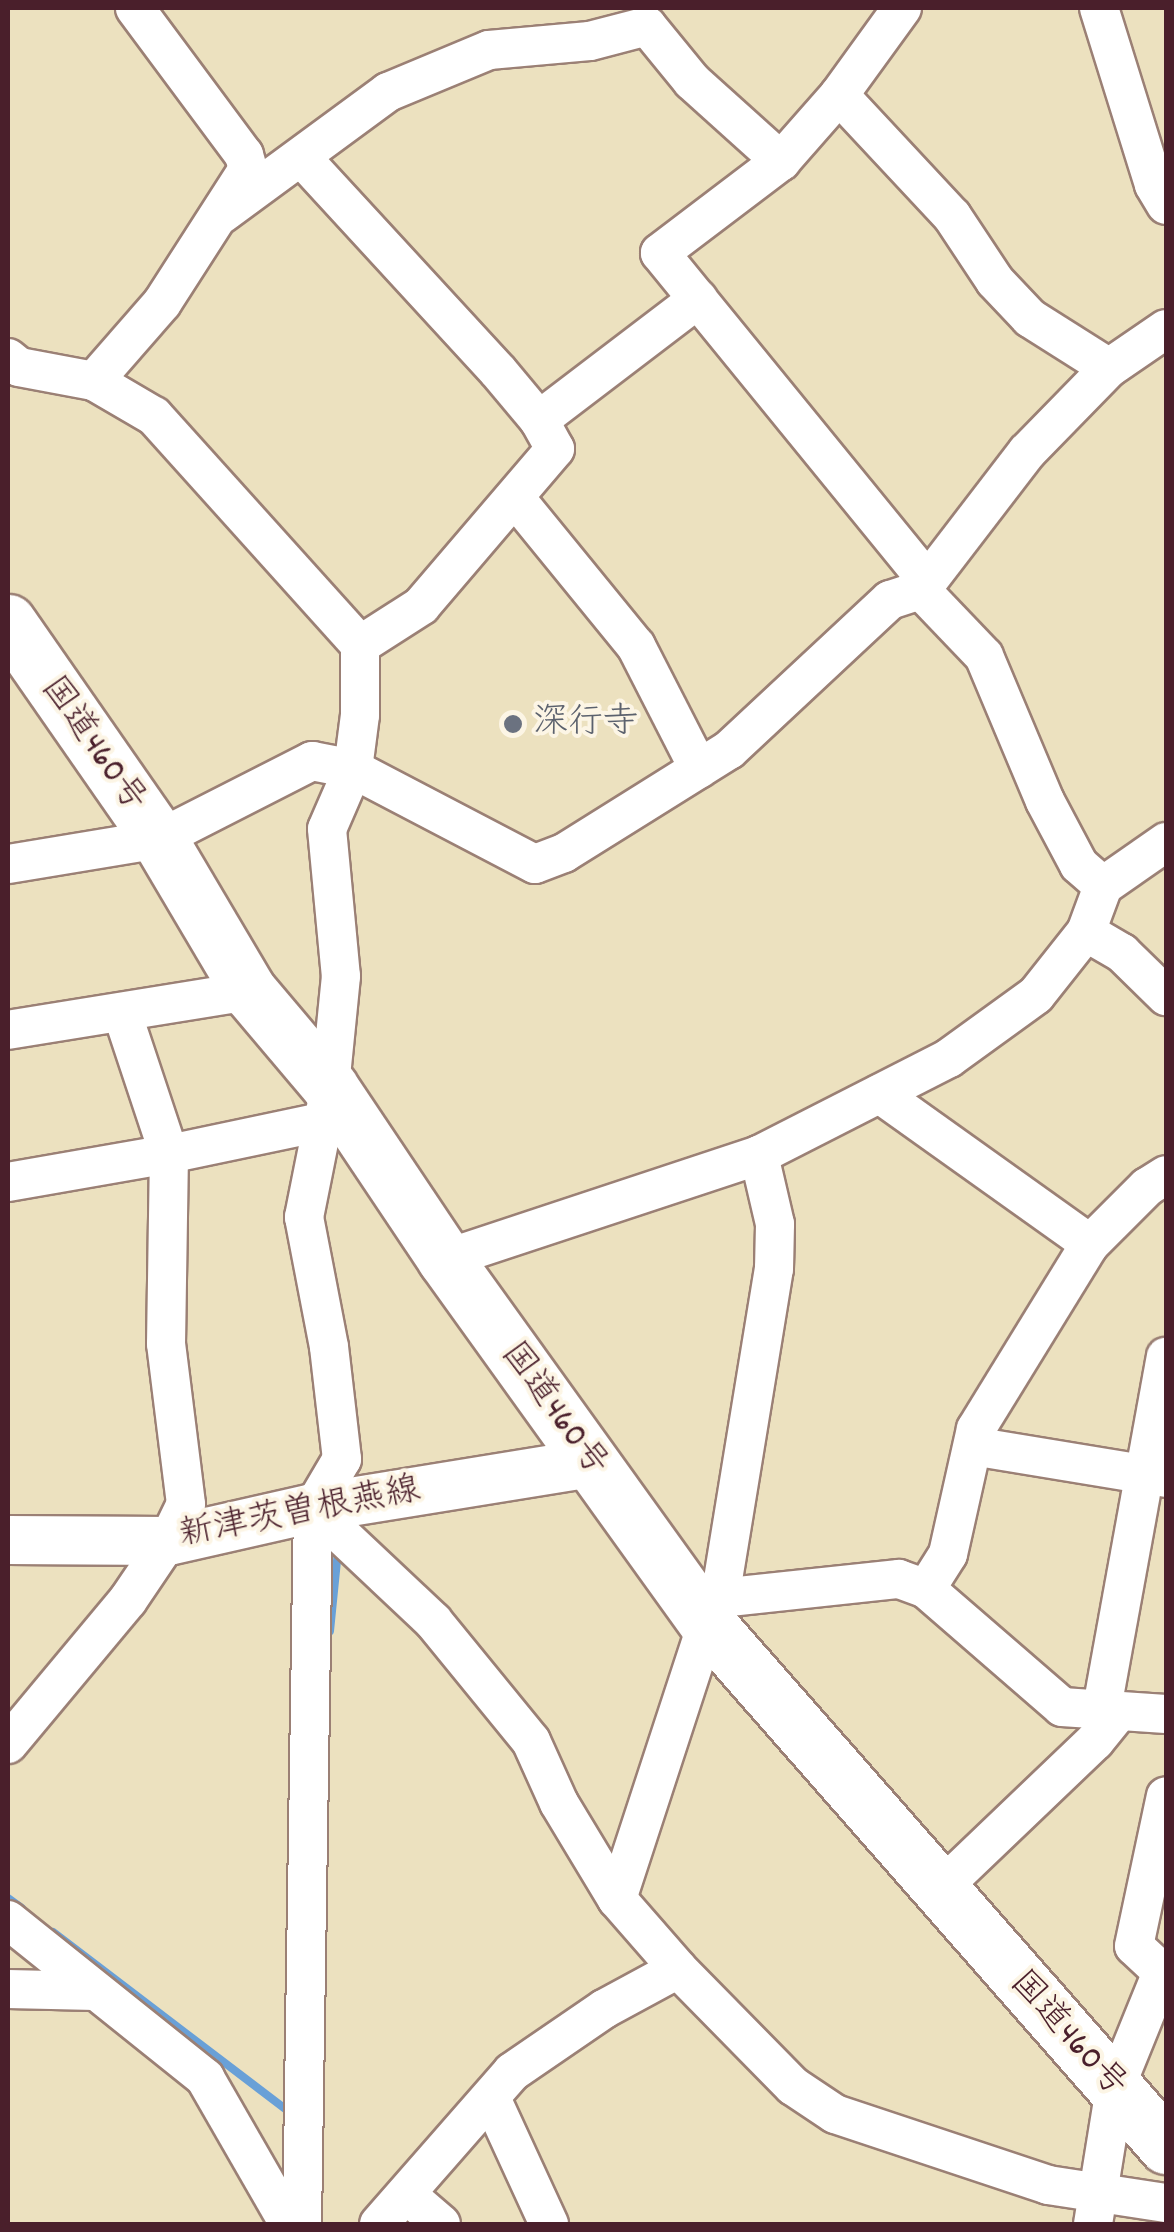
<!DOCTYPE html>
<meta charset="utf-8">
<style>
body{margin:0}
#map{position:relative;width:1174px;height:2232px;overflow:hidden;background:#ece1bf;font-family:Dekko,"Klee One",sans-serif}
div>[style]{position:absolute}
.stream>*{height:8px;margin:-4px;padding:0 4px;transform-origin:4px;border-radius:4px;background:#69a0d7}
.roads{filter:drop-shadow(2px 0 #9b8075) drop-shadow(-2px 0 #9b8075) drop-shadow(0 2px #9b8075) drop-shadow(0 -2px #9b8075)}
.minor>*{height:38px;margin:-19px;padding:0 19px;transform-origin:19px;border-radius:19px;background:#fff}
.major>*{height:48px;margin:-24px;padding:0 24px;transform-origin:24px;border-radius:24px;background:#fff}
.highway>*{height:55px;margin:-27.5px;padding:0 27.5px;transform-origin:27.5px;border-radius:27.5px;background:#fff}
.dots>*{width:28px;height:28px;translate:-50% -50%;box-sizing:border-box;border:5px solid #fcf5e5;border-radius:50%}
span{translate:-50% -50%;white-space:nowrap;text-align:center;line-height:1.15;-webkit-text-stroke:8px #fcf5e5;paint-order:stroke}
.worship-label{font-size:35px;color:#5b616d}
.left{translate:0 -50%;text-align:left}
.street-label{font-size:35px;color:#4a1f2b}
.frame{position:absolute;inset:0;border:10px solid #4a1f2b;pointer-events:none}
</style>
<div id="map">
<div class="stream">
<i style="left:330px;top:1631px;width:80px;rotate:-84.3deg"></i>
<i style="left:8px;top:1898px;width:17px;rotate:36deg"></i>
<i style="left:53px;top:1932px;width:300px;rotate:37.3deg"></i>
</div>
<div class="roads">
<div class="minor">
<i style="left:902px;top:8px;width:107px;rotate:125.9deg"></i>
<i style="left:839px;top:95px;width:88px;rotate:131.3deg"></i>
<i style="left:781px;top:161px;width:152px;rotate:142.8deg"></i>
<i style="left:660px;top:253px;width:408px;rotate:50.8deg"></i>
<i style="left:918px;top:569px;width:21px;rotate:82deg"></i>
<i style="left:921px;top:590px;width:91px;rotate:46.3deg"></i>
<i style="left:984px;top:656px;width:157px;rotate:67.2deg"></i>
<i style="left:1045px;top:801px;width:72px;rotate:62deg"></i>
<i style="left:1079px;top:865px;width:32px;rotate:41deg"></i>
<i style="left:1099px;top:8px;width:185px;rotate:72.7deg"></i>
<i style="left:1154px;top:185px;width:23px;rotate:59deg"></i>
<i style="left:839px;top:95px;width:166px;rotate:47deg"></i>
<i style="left:952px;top:216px;width:78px;rotate:56.5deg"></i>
<i style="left:995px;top:281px;width:51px;rotate:46.6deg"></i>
<i style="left:1030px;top:318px;width:93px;rotate:32.3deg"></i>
<i style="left:302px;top:158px;width:289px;rotate:47.4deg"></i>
<i style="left:498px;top:371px;width:64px;rotate:50.1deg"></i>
<i style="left:539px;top:420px;width:33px;rotate:61deg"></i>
<i style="left:555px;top:449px;width:206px;rotate:130.5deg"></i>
<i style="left:421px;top:606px;width:72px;rotate:147.4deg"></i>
<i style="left:222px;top:214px;width:206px;rotate:-36.3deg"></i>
<i style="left:388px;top:92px;width:109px;rotate:-22.6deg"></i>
<i style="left:489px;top:50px;width:101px;rotate:-5.1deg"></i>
<i style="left:590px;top:41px;width:59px;rotate:-14.7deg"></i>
<i style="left:647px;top:26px;width:71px;rotate:50.7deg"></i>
<i style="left:692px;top:81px;width:120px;rotate:42deg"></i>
<i style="left:8px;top:358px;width:14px;rotate:39deg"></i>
<i style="left:19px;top:367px;width:76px;rotate:10.6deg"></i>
<i style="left:94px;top:381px;width:69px;rotate:30.3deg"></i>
<i style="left:154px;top:416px;width:308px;rotate:48deg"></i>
<i style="left:360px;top:645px;width:70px;rotate:90deg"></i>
<i style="left:360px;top:715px;width:54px;rotate:97.4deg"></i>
<i style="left:353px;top:769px;width:65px;rotate:113.4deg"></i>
<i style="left:327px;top:829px;width:148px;rotate:84.6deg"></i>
<i style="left:341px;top:976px;width:112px;rotate:95.7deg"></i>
<i style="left:330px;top:1087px;width:133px;rotate:101.3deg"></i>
<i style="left:304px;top:1217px;width:132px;rotate:79.1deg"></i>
<i style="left:329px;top:1347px;width:113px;rotate:83.4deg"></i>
<i style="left:342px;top:1459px;width:57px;rotate:120.6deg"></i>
<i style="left:313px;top:1508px;width:716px;rotate:90.88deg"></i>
<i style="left:94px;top:381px;width:103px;rotate:-48.9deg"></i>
<i style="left:162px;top:303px;width:159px;rotate:-57.3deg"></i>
<i style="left:248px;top:169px;width:15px;rotate:-106deg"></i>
<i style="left:244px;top:155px;width:183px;rotate:-126.6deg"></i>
<i style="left:539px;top:420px;width:200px;rotate:-37.3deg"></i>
<i style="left:516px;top:499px;width:190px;rotate:50.8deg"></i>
<i style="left:636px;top:646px;width:138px;rotate:62.9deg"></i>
<i style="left:8px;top:864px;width:153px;rotate:-9.4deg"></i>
<i style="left:159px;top:839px;width:172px;rotate:-27deg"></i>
<i style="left:312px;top:761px;width:42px;rotate:11deg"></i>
<i style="left:353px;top:769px;width:205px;rotate:27.6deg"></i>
<i style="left:535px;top:864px;width:31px;rotate:-21deg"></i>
<i style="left:564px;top:853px;width:195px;rotate:-32deg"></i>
<i style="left:729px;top:750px;width:220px;rotate:-43deg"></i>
<i style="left:890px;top:600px;width:33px;rotate:-18deg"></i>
<i style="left:921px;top:590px;width:174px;rotate:-52.5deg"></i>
<i style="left:1027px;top:452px;width:117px;rotate:-45.7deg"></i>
<i style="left:1109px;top:368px;width:69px;rotate:-34.4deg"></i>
<i style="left:1086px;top:932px;width:42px;rotate:30.3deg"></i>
<i style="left:1122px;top:953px;width:62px;rotate:44.3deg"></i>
<i style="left:8px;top:1030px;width:244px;rotate:-9.2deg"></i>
<i style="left:880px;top:1094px;width:258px;rotate:35.5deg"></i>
<i style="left:8px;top:1182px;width:163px;rotate:-9.9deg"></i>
<i style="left:169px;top:1154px;width:155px;rotate:-11.9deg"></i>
<i style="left:445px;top:1259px;width:331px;rotate:-18.3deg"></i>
<i style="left:759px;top:1155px;width:213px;rotate:-27deg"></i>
<i style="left:949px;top:1058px;width:107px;rotate:-35.9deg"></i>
<i style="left:1036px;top:995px;width:80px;rotate:-51.6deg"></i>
<i style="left:1086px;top:932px;width:49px;rotate:-69.7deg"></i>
<i style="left:1103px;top:886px;width:77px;rotate:-34.9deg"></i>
<i style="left:973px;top:1446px;width:196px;rotate:9.4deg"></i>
<i style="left:313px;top:1508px;width:165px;rotate:43.3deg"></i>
<i style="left:433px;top:1621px;width:155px;rotate:50.8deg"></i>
<i style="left:531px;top:1741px;width:68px;rotate:65.7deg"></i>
<i style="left:559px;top:1803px;width:112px;rotate:58.9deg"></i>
<i style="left:617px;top:1899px;width:93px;rotate:48.9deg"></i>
<i style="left:678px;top:1969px;width:164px;rotate:45.5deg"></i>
<i style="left:793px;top:2086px;width:50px;rotate:33.7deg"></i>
<i style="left:835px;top:2114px;width:225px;rotate:18.4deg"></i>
<i style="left:1048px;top:2185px;width:119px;rotate:8.7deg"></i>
<i style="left:926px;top:1589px;width:41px;rotate:-57.8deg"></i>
<i style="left:948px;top:1554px;width:128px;rotate:-77.4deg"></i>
<i style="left:976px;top:1429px;width:217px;rotate:-58.4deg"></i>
<i style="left:1090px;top:1244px;width:81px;rotate:-45deg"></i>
<i style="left:1147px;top:1187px;width:22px;rotate:-32deg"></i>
<i style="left:720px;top:1598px;width:180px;rotate:-6.1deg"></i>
<i style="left:899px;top:1579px;width:29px;rotate:20deg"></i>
<i style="left:926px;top:1589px;width:180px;rotate:40.9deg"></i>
<i style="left:1062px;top:1707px;width:104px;rotate:3.9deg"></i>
<i style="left:1102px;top:1708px;width:357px;rotate:-79.7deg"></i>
<i style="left:8px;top:1744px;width:187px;rotate:-50.2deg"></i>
<i style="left:128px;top:1600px;width:71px;rotate:-55.9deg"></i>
<i style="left:168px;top:1541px;width:41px;rotate:-64.1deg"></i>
<i style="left:186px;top:1504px;width:161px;rotate:-97.1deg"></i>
<i style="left:166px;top:1344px;width:190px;rotate:-89.1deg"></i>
<i style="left:169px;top:1154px;width:149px;rotate:-108.4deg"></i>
<i style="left:938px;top:1891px;width:217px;rotate:-43.7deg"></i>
<i style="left:1095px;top:1741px;width:36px;rotate:-51deg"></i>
<i style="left:617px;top:1899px;width:290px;rotate:-71.9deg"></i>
<i style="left:707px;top:1623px;width:28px;rotate:-63deg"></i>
<i style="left:720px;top:1598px;width:333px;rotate:-80.7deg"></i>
<i style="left:774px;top:1269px;width:45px;rotate:-88.7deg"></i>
<i style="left:775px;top:1224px;width:71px;rotate:-103.1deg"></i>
<i style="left:8px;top:1920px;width:253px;rotate:38.7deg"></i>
<i style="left:205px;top:2078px;width:168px;rotate:60.1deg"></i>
<i style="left:8px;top:1989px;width:87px;rotate:1.3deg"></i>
<i style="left:491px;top:2098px;width:139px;rotate:65.3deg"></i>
<i style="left:406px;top:2194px;width:46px;rotate:40.6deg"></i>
<i style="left:379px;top:2224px;width:202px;rotate:-48.8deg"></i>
<i style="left:512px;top:2072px;width:112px;rotate:-34.4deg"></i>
<i style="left:604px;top:2009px;width:84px;rotate:-28.4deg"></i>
<i style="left:1093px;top:2224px;width:138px;rotate:-80.8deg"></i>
<i style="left:1115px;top:2088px;width:125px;rotate:-67.9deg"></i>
<i style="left:1162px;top:1972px;width:38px;rotate:-137deg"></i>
<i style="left:1134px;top:1946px;width:153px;rotate:-78deg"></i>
</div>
<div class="major">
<i style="left:8px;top:1540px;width:160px;rotate:0.4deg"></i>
<i style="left:168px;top:1541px;width:149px;rotate:-12.8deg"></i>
<i style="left:313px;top:1508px;width:281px;rotate:-9.2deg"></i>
</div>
<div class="highway">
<i style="left:8px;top:622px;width:264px;rotate:55.2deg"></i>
<i style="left:159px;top:839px;width:177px;rotate:59.4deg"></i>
<i style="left:249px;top:991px;width:126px;rotate:49.8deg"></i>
<i style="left:330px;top:1087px;width:207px;rotate:56.2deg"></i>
<i style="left:445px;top:1259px;width:448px;rotate:54.3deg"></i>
<i style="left:707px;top:1623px;width:696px;rotate:48.73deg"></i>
</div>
</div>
<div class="dots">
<i style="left:513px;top:724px;background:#6b7280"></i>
</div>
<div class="worship-label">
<span class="left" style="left:533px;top:724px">深行寺</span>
</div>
<div class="street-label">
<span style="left:92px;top:745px;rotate:55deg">国道460号</span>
<span style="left:553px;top:1410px;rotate:54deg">国道460号</span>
<span style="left:300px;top:1514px;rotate:-11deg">新津茨曽根燕線</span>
<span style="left:1067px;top:2035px;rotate:48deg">国道460号</span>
</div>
<div class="frame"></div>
</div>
